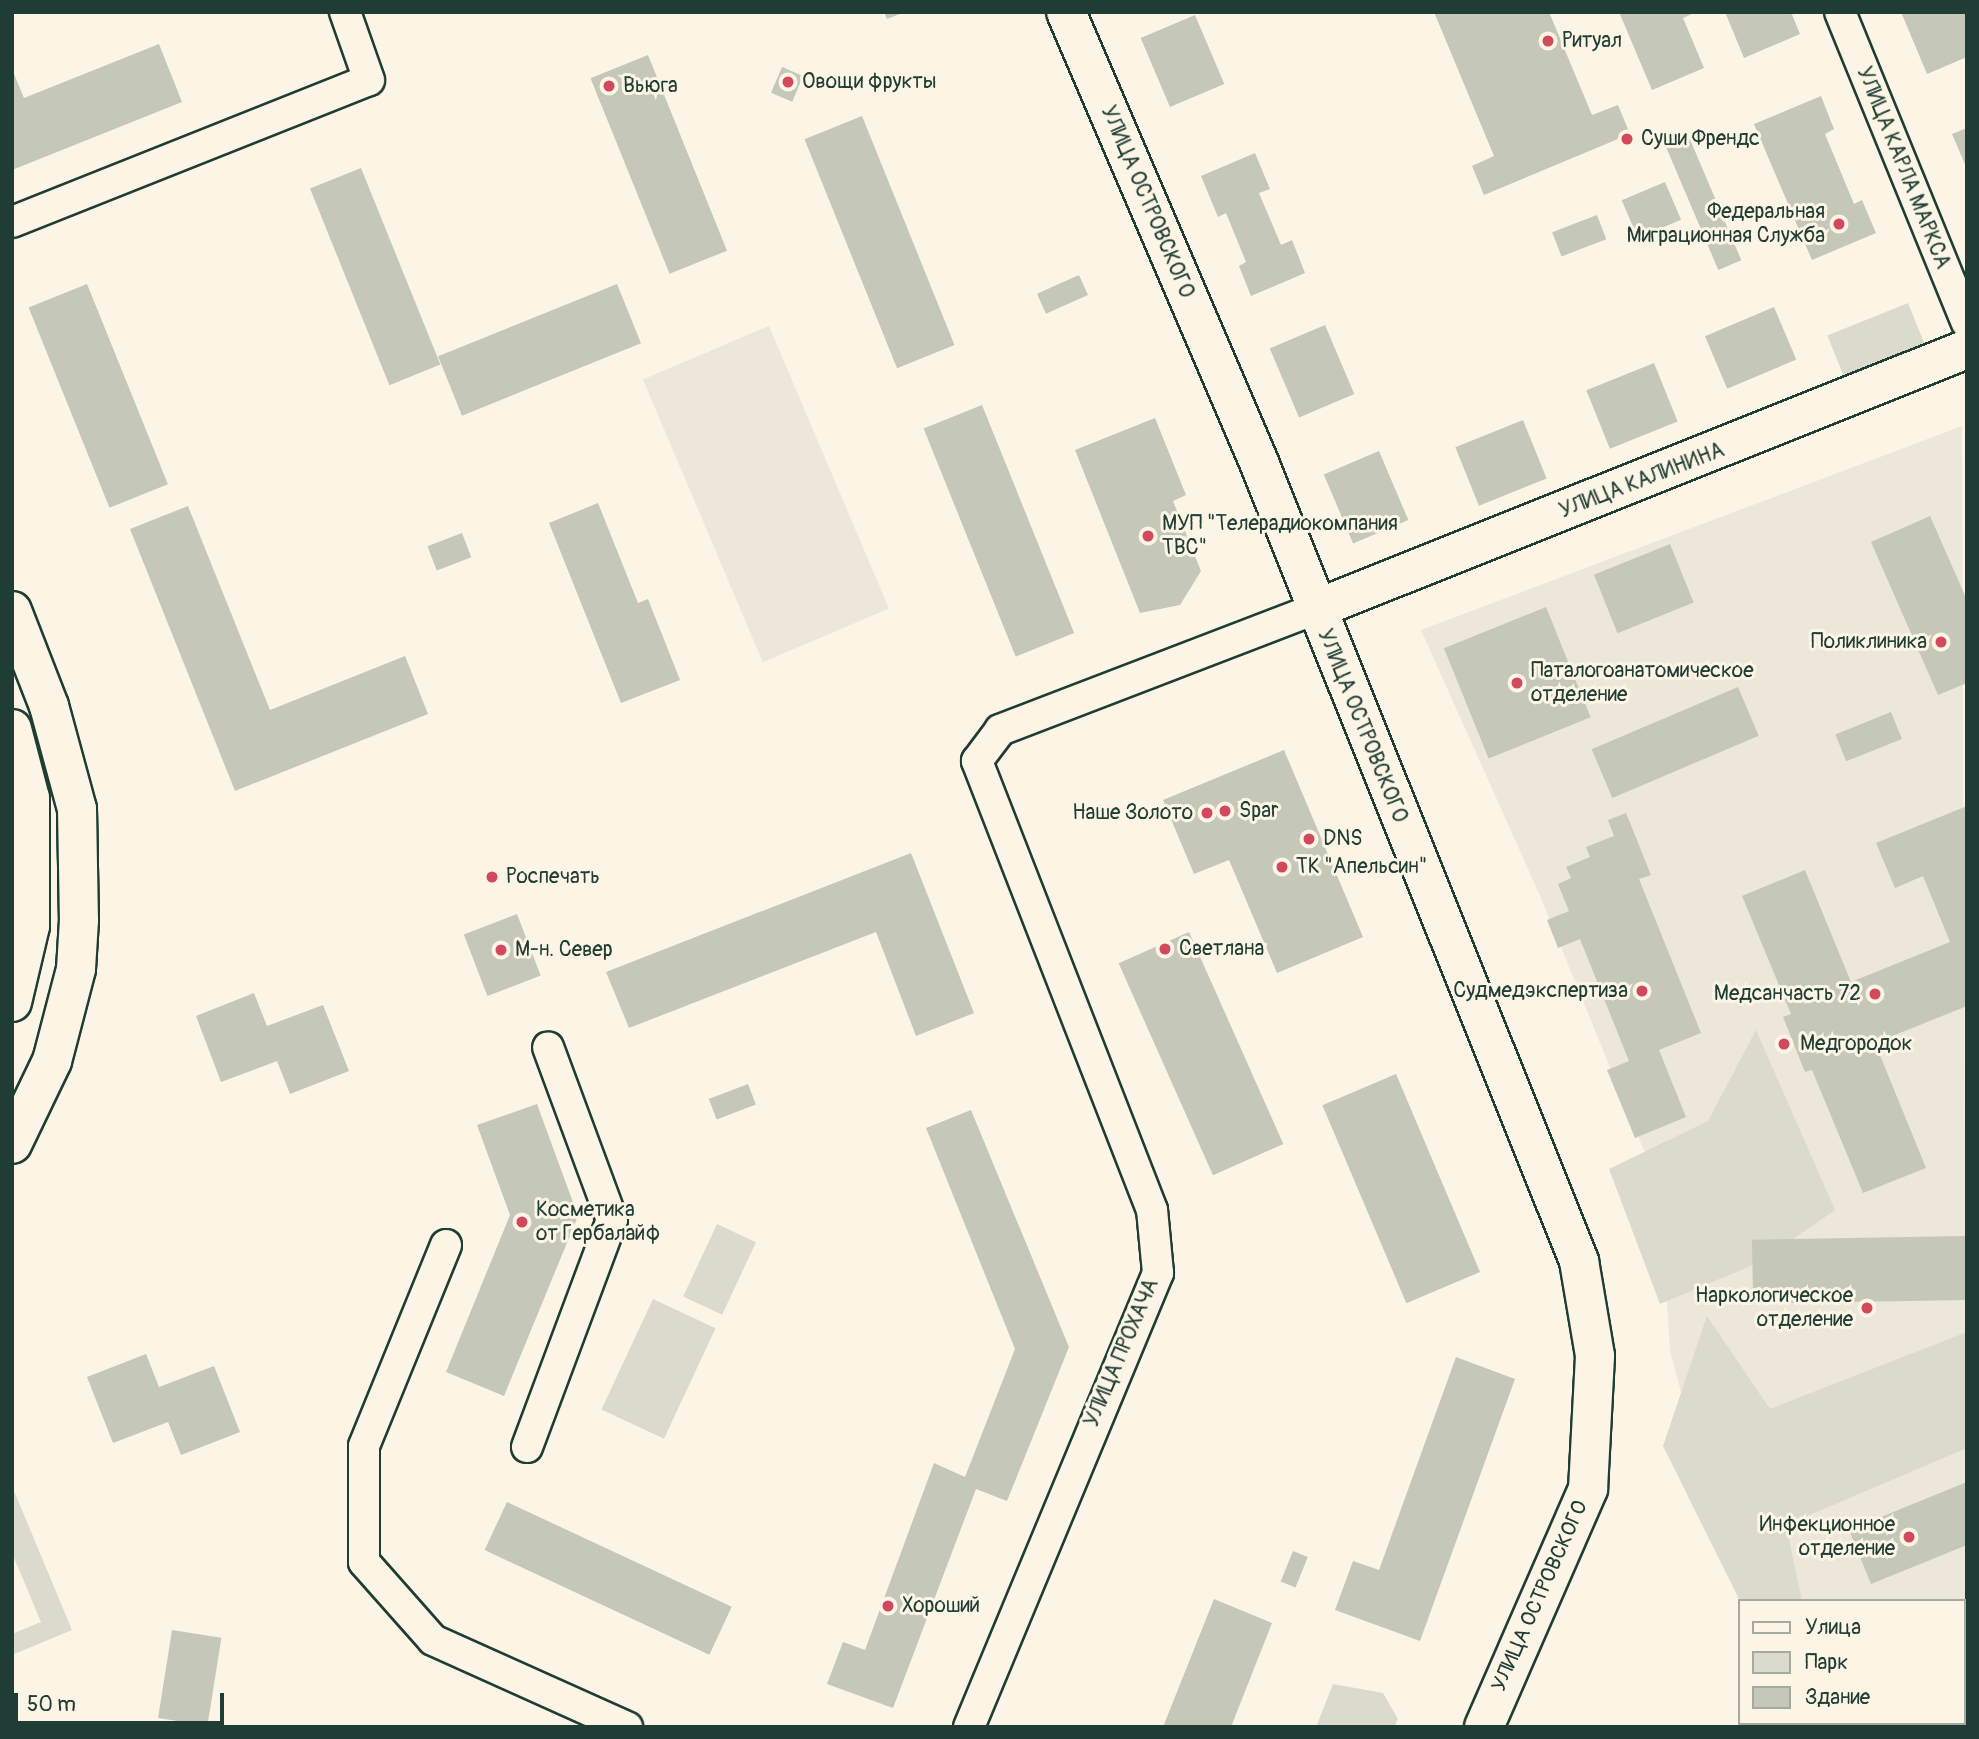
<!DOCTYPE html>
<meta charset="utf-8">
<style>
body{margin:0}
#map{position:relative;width:1979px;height:1739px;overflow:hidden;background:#fcf5e5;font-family:Pangolin,sans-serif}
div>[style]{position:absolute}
.built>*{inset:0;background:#ece7d8;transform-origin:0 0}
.green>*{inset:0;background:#dcdacc;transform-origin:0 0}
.building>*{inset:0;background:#c5c7b9;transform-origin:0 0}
.roads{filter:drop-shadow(2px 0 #1f3d34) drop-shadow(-2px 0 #1f3d34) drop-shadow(0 2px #1f3d34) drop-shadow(0 -2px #1f3d34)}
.street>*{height:30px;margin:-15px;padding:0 15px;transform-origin:15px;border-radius:15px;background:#fcf5e5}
.secondary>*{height:38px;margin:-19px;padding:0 19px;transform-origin:19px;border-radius:19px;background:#fcf5e5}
.dots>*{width:19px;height:19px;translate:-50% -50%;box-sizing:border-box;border:4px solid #fcf5e5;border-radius:50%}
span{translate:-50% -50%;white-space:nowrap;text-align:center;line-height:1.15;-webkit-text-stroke:6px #fcf5e5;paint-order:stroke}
.poi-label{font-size:21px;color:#1f3d34}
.left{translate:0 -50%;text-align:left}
.right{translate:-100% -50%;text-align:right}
.street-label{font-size:21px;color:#1f3d34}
.frame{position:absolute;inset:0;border:14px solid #1f3d34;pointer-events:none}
.legend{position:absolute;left:1738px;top:1599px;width:228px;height:126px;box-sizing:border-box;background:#fcf5e5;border:2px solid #a4ab9e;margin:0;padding:9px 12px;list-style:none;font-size:21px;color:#1f3d34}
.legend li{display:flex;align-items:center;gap:14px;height:35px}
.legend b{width:35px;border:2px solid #a4ab9e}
.scale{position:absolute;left:14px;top:1693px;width:210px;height:32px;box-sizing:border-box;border:4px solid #1f3d34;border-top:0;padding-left:9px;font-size:21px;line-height:24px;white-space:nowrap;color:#1f3d34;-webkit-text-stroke:5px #fcf5e5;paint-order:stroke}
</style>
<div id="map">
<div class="built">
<i style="left:769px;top:326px;width:307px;height:137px;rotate:67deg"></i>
<i style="clip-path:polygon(1962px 426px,1967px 1727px,1815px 1727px,1963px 1723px,1963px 1601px,1762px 1601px,1693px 1437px,1670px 1351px,1660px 1190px,1541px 898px,1421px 630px)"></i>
</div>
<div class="green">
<i style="left:1908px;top:303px;width:50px;height:87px;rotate:68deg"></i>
<i style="clip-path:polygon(1756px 1030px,1835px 1210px,1760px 1262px,1660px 1304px,1609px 1169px,1708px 1121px)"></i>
<i style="left:717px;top:1224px;width:43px;height:80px;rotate:25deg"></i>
<i style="left:653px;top:1299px;width:69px;height:122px;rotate:25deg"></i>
<i style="clip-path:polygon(1707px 1316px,1770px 1409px,1967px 1332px,1967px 1448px,1786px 1525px,1802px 1601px,1740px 1601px,1663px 1446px)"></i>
<i style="clip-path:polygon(12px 1486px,72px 1630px,12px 1655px,12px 1634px,41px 1622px,12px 1553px)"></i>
<i style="clip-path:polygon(1333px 1684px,1383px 1693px,1398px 1719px,1394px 1727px,1316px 1727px)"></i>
</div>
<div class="building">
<i style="clip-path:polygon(884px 12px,905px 12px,887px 19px)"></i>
<i style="clip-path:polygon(1434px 12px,1549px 12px,1592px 115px,1618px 105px,1630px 134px,1484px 195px,1472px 166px,1494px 156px)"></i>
<i style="clip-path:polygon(1619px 12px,1696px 12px,1683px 18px,1704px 68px,1652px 90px)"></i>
<i style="clip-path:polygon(1725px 12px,1791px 12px,1800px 34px,1744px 58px)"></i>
<i style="clip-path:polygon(1901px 12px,1967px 12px,1967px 57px,1927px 74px)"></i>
<i style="left:1195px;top:15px;width:75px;height:59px;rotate:67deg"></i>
<i style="clip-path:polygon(159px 44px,182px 102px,12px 170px,12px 69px,24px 98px)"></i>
<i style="left:648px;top:55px;width:211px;height:62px;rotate:68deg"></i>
<i style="left:782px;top:67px;width:23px;height:28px;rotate:23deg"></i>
<i style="clip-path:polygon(1821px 96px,1834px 129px,1825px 134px,1854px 204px,1862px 200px,1876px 233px,1812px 260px,1754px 124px)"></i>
<i style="left:862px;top:116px;width:247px;height:62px;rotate:68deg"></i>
<i style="clip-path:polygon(1967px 128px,1967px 169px,1952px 134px)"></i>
<i style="left:1689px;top:137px;width:134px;height:25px;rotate:67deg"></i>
<i style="clip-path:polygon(1255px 153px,1270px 189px,1259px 193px,1281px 245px,1292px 240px,1305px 273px,1251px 296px,1239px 266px,1246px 262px,1226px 213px,1218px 217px,1201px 176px)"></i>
<i style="left:361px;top:168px;width:212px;height:55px;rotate:68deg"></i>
<i style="left:1665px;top:182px;width:41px;height:47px;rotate:67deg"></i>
<i style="left:1597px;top:215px;width:26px;height:48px;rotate:69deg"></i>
<i style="left:1079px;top:275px;width:22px;height:46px;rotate:66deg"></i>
<i style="left:87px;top:284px;width:216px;height:63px;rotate:68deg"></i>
<i style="left:617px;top:284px;width:64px;height:193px;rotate:68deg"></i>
<i style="left:1774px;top:307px;width:57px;height:75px;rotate:67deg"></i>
<i style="left:1325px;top:325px;width:75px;height:60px;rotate:67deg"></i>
<i style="left:1654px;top:363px;width:63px;height:73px;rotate:68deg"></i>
<i style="left:982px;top:405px;width:246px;height:63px;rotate:68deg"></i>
<i style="clip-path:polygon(1155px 418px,1186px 495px,1173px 501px,1201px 571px,1180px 605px,1140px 613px,1075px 450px)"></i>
<i style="left:1523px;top:420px;width:63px;height:73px;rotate:68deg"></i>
<i style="left:1379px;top:451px;width:75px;height:60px;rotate:67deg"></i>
<i style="clip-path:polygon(598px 503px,638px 603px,648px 599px,680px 680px,621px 703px,549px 523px)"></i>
<i style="clip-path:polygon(188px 506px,270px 710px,405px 656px,428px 714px,235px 791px,130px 529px)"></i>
<i style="clip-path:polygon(1930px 516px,1967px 600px,1967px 683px,1938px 695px,1871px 542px)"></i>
<i style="left:462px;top:533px;width:26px;height:37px;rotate:69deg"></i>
<i style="left:1670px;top:544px;width:63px;height:82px;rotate:68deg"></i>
<i style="left:1546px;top:607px;width:119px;height:110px;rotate:68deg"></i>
<i style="left:1738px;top:687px;width:53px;height:159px;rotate:67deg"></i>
<i style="left:1891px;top:712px;width:29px;height:60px;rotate:68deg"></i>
<i style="clip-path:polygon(1284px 750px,1363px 937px,1277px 973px,1229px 860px,1194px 874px,1163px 800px)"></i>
<i style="clip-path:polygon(1967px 806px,1967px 1006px,1875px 1043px,1926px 1168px,1863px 1193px,1812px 1070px,1805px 1072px,1783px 1017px,1791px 1014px,1742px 896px,1805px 870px,1851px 982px,1950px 942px,1923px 876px,1895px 888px,1876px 843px)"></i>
<i style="clip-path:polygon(1626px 813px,1651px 875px,1639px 879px,1701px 1033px,1659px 1050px,1686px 1117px,1635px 1138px,1607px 1070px,1629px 1061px,1580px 939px,1558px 948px,1547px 920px,1569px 911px,1558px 884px,1571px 878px,1566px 867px,1590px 857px,1586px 847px,1614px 836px,1608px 820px)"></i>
<i style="clip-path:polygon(911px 853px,974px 1013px,916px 1036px,876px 932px,629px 1028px,606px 972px)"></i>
<i style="left:517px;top:914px;width:66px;height:57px;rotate:69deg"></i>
<i style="left:1189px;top:932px;width:232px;height:77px;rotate:66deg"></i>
<i style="clip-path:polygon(254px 993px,267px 1026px,323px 1005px,349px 1071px,290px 1094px,277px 1061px,221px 1082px,196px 1016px)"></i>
<i style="left:1396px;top:1074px;width:215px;height:80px;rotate:67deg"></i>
<i style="left:748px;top:1084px;width:22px;height:42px;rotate:69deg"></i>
<i style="clip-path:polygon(537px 1104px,578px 1216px,504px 1396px,446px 1372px,510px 1215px,477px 1125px)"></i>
<i style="clip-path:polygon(971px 1110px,1069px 1347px,1007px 1501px,976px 1489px,893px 1708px,827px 1684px,843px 1642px,865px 1650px,934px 1463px,965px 1477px,1015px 1349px,926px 1128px)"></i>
<i style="left:1966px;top:1236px;width:64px;height:214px;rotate:89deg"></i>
<i style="clip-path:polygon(146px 1354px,159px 1387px,214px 1366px,240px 1432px,181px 1455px,168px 1422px,113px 1443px,87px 1377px)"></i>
<i style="clip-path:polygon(1456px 1357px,1515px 1379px,1420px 1641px,1335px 1610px,1353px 1561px,1379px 1570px)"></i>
<i style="clip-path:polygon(1967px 1482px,1967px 1545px,1871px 1584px,1849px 1530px)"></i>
<i style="left:507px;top:1502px;width:248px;height:53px;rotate:25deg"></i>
<i style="left:1293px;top:1551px;width:16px;height:33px;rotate:22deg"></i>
<i style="clip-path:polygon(1214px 1599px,1272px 1623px,1231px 1727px,1163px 1727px)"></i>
<i style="left:172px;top:1630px;width:50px;height:89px;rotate:9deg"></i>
<i style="left:1967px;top:1653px;width:35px;height:4px;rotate:90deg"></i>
<i style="clip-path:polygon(1963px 1694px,1967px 1727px,1856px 1723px,1963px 1723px)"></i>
</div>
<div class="roads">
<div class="street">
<i style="left:1840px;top:12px;width:336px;rotate:67.8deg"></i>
<i style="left:12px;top:222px;width:384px;rotate:-21.7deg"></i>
<i style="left:369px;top:80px;width:72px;rotate:-109.4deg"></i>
<i style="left:446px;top:1245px;width:217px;rotate:112.2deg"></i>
<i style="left:364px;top:1446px;width:116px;rotate:90deg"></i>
<i style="left:364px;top:1562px;width:104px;rotate:48.5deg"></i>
<i style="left:433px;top:1640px;width:213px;rotate:24.2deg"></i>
<i style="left:527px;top:1447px;width:242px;rotate:-69.5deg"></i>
<i style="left:612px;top:1220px;width:184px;rotate:-110.3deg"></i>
<i style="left:969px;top:1727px;width:492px;rotate:-67.4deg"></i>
<i style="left:1158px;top:1273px;width:63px;rotate:-95.4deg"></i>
<i style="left:1152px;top:1210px;width:482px;rotate:-111.3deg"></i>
<i style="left:977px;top:761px;width:39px;rotate:-53deg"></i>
<i style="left:1000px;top:730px;width:338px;rotate:-21deg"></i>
</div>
<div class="secondary">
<i style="left:1066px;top:12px;width:493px;rotate:66.8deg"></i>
<i style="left:1260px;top:465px;width:858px;rotate:68.16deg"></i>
<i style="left:1579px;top:1261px;width:96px;rotate:80.4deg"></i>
<i style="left:1595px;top:1356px;width:133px;rotate:93deg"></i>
<i style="left:1588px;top:1489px;width:260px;rotate:113.6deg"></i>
<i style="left:1316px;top:609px;width:701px;rotate:-21.77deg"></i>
<i style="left:12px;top:611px;width:102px;rotate:68.7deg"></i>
<i style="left:49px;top:706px;width:107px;rotate:74.8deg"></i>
<i style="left:77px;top:809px;width:111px;rotate:89deg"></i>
<i style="left:79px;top:920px;width:49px;rotate:93.5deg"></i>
<i style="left:76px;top:969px;width:95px;rotate:104.6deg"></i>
<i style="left:52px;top:1061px;width:92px;rotate:115.7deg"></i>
<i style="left:12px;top:729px;width:71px;rotate:75.4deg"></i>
<i style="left:30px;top:798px;width:128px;rotate:90deg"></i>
<i style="left:30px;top:926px;width:78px;rotate:103.3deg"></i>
</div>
</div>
<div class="dots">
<i style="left:1548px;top:41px;background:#d1495b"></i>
<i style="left:788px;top:82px;background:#d1495b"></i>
<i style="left:609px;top:86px;background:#d1495b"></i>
<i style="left:1627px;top:139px;background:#d1495b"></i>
<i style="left:1839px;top:224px;background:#d1495b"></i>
<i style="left:1148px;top:536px;background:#d1495b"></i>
<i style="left:1941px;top:642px;background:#d1495b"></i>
<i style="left:1517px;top:683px;background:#d1495b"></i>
<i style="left:1225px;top:811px;background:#d1495b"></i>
<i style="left:1207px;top:813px;background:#d1495b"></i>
<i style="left:1309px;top:839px;background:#d1495b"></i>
<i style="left:1282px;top:867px;background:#d1495b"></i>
<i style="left:492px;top:877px;background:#d1495b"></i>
<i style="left:1165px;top:949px;background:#d1495b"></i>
<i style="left:501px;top:950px;background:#d1495b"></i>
<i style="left:1642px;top:991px;background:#d1495b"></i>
<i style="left:1875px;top:994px;background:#d1495b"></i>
<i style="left:1784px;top:1044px;background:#d1495b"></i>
<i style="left:522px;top:1222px;background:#d1495b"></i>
<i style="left:1867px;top:1308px;background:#d1495b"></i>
<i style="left:1909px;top:1537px;background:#d1495b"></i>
<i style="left:888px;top:1606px;background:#d1495b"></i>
</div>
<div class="poi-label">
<span class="left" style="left:1562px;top:41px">Ритуал</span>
<span class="left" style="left:802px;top:82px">Овощи фрукты</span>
<span class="left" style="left:623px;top:86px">Вьюга</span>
<span class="left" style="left:1641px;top:139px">Суши Френдс</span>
<span class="right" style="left:1825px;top:224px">Федеральная<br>Миграционная Служба</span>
<span class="left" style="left:1162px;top:536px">МУП "Телерадиокомпания<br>ТВС"</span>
<span class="right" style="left:1927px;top:642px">Поликлиника</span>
<span class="left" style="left:1531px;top:683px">Паталогоанатомическое<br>отделение</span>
<span class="left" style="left:1239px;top:811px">Spar</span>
<span class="right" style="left:1193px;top:813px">Наше Золото</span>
<span class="left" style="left:1323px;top:839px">DNS</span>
<span class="left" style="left:1296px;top:867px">ТК "Апельсин"</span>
<span class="left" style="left:506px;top:877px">Роспечать</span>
<span class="left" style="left:1179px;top:949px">Светлана</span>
<span class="left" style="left:515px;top:950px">М-н. Север</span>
<span class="right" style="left:1628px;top:991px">Судмедэкспертиза</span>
<span class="right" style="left:1861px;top:994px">Медсанчасть 72</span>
<span class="left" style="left:1800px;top:1044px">Медгородок</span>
<span class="left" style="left:536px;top:1222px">Косметика<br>от Гербалайф</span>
<span class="right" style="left:1853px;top:1308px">Наркологическое<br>отделение</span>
<span class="right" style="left:1895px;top:1537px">Инфекционное<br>отделение</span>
<span class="left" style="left:902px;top:1606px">Хороший</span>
</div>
<div class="street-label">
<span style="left:1903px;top:168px;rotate:68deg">УЛИЦА КАРЛА МАРКСА</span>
<span style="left:1147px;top:202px;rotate:67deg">УЛИЦА ОСТРОВСКОГО</span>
<span style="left:1642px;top:481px;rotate:-21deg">УЛИЦА КАЛИНИНА</span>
<span style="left:1362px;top:726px;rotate:68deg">УЛИЦА ОСТРОВСКОГО</span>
<span style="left:1122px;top:1353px;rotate:-67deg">УЛИЦА ПРОХАЧА</span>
<span style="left:1540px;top:1596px;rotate:-66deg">УЛИЦА ОСТРОВСКОГО</span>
</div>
<div class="frame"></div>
<ul class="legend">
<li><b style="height:9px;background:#fcf5e5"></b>Улица</li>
<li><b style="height:19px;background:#dcdacc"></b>Парк</li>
<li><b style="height:19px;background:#c5c7b9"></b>Здание</li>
</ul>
<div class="scale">50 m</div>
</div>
